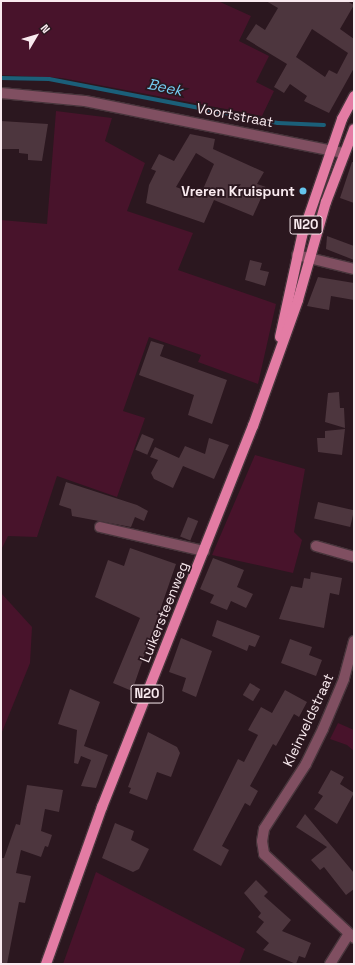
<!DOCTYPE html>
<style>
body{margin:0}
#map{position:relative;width:355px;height:965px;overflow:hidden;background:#2b171f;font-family:"Space Grotesk",sans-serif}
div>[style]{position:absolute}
.green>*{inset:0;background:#48132b}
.stream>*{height:4px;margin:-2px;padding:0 2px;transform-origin:2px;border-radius:2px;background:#1b5f79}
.building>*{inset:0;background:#4d363e;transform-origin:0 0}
.roads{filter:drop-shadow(1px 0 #48353c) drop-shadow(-1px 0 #48353c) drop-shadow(0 1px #48353c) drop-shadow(0 -1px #48353c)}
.minor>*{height:10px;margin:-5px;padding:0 5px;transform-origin:5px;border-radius:5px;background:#804f61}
.major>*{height:10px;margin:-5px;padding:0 5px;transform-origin:5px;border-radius:5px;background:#e37ca4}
.dots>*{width:11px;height:11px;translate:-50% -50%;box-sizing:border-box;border:2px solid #2b171f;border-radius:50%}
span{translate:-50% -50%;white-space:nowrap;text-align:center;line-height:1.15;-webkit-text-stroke:3.5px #2b171f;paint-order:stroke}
.shield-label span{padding:1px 3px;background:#2b171f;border:1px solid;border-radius:3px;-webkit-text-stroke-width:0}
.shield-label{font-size:13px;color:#f9eaef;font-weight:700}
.street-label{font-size:14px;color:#f9eaef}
.poi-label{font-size:14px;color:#f9eaef;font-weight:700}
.right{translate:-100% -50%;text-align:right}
.water-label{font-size:15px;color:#76cef5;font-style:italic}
.frame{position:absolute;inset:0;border:2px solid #f9eaef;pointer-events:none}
.north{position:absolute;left:16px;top:16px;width:40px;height:40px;-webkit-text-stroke:3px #2b171f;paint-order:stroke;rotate:52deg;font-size:11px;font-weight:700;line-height:16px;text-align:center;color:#f9eaef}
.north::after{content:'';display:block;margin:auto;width:14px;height:18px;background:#f9eaef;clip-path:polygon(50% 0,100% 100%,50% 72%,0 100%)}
</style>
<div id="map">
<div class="green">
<i style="clip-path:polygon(1px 1px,218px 1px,251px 16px,239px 41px,269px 56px,256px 82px,274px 91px,262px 116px,62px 78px,1px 75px)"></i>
<i style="clip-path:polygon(56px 111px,112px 118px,105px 141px,145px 163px,127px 211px,193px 233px,178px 270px,276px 304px,258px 384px,198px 362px,201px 355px,149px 337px,123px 411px,145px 418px,117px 497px,57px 476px,37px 537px,8px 536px,1px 550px,1px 220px,47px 224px)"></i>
<i style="clip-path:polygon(255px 455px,305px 469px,294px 532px,302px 540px,293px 573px,212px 555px)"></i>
<i style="clip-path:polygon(1px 593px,32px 627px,30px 663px,2px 732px)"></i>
<i style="clip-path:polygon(338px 723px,354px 730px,354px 751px,347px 745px,330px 739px)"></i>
<i style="clip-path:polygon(96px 872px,245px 949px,239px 964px,63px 964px)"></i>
</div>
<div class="stream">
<i style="left:1px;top:78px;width:48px;rotate:1.2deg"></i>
<i style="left:49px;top:79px;width:233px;rotate:10.9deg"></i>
<i style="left:278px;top:123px;width:46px;rotate:2.5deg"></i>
</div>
<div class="building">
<i style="clip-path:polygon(evenodd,266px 1px,347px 1px,354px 5px,340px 29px,354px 39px,354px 68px,329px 113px,304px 101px,307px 96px,290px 84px,284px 93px,274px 87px,287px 64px,246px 39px,256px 24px,265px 30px,278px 8px,266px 1px,312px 29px,348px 53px,337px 74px,329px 70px,325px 77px,296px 57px,312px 29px)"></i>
<i style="clip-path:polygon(1px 121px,48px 124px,42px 161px,28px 160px,28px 154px,19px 153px,19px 149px,1px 149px)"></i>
<i style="clip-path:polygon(evenodd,190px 134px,215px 139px,213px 149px,264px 172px,257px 184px,266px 187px,253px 216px,214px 200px,204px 223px,146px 203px,149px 185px,156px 171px,151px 169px,159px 154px,174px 161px,190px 134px,196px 153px,214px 164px,200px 196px,176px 187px,196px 153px)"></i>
<i style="clip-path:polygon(352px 162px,354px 162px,354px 203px,340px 198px)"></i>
<i style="clip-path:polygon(327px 236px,354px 246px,354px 260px,326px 249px)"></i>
<i style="clip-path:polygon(250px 260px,262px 263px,260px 270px,269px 272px,265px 286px,245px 280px)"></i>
<i style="clip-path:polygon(318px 277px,354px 283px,354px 300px,331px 296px,329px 310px,307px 306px)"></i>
<i style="clip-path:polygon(151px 341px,164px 345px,160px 356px,227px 380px,212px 424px,188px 415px,194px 395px,139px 375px)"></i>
<i style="clip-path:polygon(339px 392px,340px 408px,344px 408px,345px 428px,325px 422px,328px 393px)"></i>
<i style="clip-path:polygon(345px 429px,342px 455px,318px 452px,317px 438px,325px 438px,325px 431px)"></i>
<i style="left:142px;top:434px;width:13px;height:17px;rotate:23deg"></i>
<i style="clip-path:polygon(209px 438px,229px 445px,214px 479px,183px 466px,173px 488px,154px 479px,151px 473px,158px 460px,150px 457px,155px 447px,179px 458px,185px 446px,205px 454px)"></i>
<i style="clip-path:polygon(66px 482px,137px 505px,148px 511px,144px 521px,135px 517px,131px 527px,72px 516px,71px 509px,59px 505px)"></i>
<i style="left:318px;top:502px;width:37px;height:17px;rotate:13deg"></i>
<i style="left:188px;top:517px;width:11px;height:21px;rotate:22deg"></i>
<i style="clip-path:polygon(130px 548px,176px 564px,132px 691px,113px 683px,140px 618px,95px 597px,108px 560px,124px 566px)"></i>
<i style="clip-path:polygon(213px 558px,244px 570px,237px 587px,253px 594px,246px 608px,231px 601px,227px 610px,210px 603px,214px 595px,200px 589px)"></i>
<i style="clip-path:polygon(311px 572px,342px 578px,339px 595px,330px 593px,324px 628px,279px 619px,291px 586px,302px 588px,304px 578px,310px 579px)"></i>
<i style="clip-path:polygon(217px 620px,260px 636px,255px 647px,249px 645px,247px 651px,212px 636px)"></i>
<i style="clip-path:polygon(181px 638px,212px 651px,196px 697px,182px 691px,186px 678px,169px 672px)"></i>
<i style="clip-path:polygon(290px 639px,312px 647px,309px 655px,322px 660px,316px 676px,281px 663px)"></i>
<i style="left:250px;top:683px;width:12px;height:14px;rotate:31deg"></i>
<i style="clip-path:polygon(70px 689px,100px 702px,84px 746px,108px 755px,96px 788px,81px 786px,91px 760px,81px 756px,78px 764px,74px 763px,77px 730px,58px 724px)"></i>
<i style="clip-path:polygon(285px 690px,307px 702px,299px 717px,294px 714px,276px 746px,273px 744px,250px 786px,258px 791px,250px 806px,245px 803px,222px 846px,229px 850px,221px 866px,193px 850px,238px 759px,244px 762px,258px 735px,248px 730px,261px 707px,272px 713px)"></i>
<i style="clip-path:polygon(148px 732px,177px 747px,180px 753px,171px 777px,157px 772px,147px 800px,129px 793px,131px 788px,128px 787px)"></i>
<i style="clip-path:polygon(331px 770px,344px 777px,340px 784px,354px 793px,337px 824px,314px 809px,323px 796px,318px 793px)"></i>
<i style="clip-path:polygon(27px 785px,63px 790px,59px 812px,45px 809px,41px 831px,52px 835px,48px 847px,45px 846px,41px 857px,21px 850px,16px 873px,31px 876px,25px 903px,19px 902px,7px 964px,1px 964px,1px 858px,4px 858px,16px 824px,20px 825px)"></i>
<i style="clip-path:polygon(305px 814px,354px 873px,354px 889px,346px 895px,324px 867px,320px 870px,311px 860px,327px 847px,296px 827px)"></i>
<i style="clip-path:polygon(115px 823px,134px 831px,131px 840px,149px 849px,139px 869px,133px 872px,102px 858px)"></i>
<i style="clip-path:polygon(256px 880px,268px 892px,264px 896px,291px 920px,282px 931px,311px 943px,305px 958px,299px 956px,296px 964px,263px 950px,269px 943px,256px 932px,264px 922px,258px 917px,261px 913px,244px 893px)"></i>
</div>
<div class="roads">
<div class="minor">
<i style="left:1px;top:93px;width:84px;rotate:5.4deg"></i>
<i style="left:85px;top:101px;width:264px;rotate:11.4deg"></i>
<i style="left:297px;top:255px;width:59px;rotate:13.8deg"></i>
<i style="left:100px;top:527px;width:107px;rotate:13deg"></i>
<i style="left:316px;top:546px;width:40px;rotate:16deg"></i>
<i style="left:354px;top:641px;width:39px;rotate:105deg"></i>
<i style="left:344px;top:679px;width:54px;rotate:112.8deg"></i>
<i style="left:323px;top:729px;width:39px;rotate:116deg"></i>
<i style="left:306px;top:764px;width:77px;rotate:122.9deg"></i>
<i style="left:264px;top:829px;width:12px;rotate:99deg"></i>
<i style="left:262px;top:841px;width:13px;rotate:81deg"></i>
<i style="left:264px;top:854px;width:123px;rotate:43deg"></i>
<i style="left:330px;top:964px;width:36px;rotate:-58deg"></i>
</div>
<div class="major">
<i style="left:280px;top:337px;width:103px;rotate:-77.7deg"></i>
<i style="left:302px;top:236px;width:124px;rotate:-71.1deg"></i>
<i style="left:342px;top:119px;width:26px;rotate:-62deg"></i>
<i style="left:46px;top:964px;width:167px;rotate:-70.4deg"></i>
<i style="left:102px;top:807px;width:410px;rotate:-68.4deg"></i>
<i style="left:253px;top:426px;width:134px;rotate:-70.3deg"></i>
<i style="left:298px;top:300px;width:102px;rotate:-74.1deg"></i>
<i style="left:326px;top:202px;width:78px;rotate:-69deg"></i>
</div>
</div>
<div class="dots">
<i style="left:303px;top:191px;background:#65c5ee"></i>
</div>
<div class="shield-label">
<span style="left:306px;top:225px">N20</span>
<span style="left:147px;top:694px">N20</span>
</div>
<div class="street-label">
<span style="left:235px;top:115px;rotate:11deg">Voortstraat</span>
<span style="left:164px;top:612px;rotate:-68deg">Luikersteenweg</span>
<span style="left:308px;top:720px;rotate:-65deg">Kleinveldstraat</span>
</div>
<div class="poi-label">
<span class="right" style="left:295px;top:191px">Vreren Kruispunt</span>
</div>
<div class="water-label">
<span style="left:165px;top:87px;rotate:12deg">Beek</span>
</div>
<div class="frame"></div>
<div class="north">N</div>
</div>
